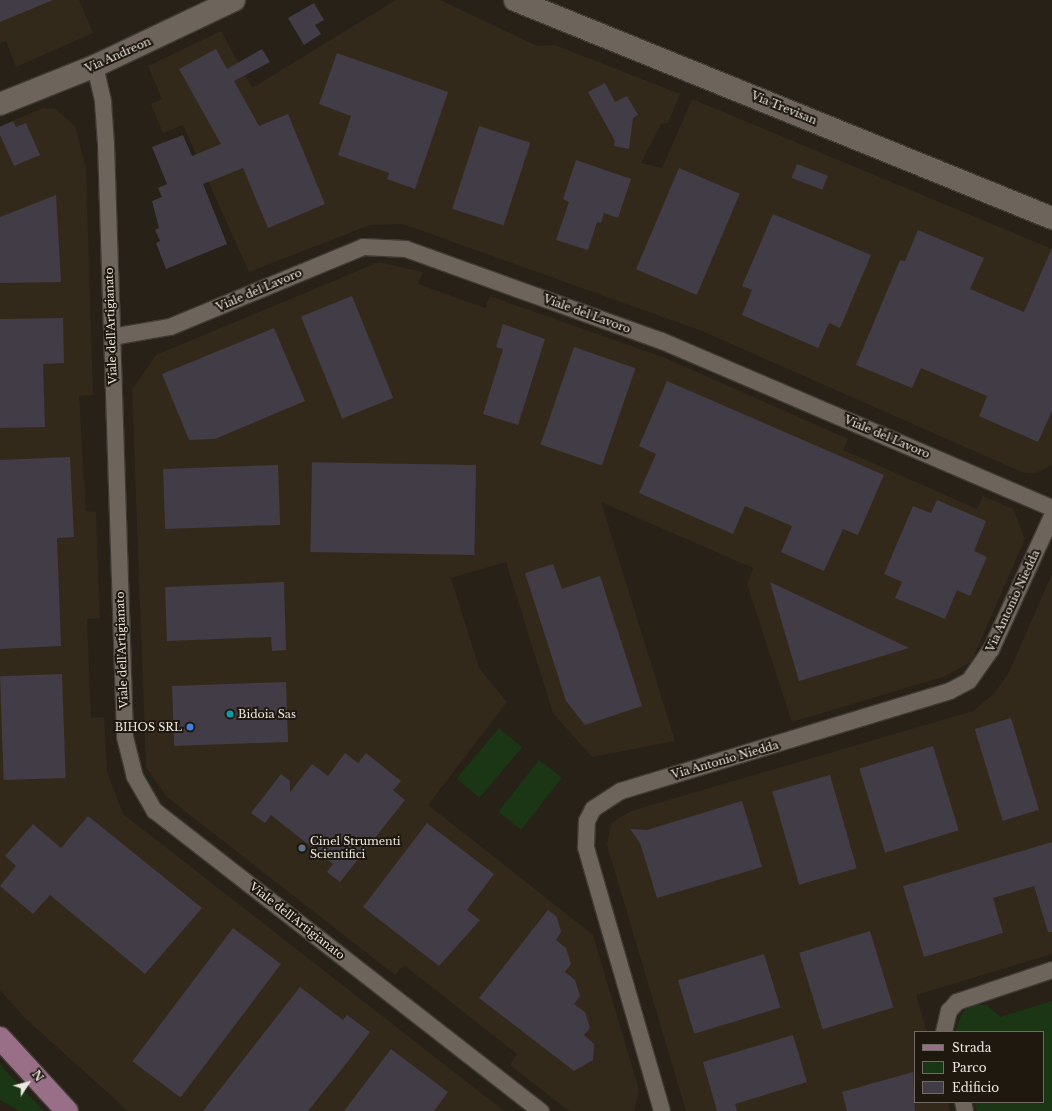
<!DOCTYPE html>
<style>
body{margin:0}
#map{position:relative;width:1052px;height:1111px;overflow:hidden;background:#272118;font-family:"Libre Baskerville",serif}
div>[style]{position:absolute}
.built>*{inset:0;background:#33291b}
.green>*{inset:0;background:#1b3614;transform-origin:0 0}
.building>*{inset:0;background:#413c46;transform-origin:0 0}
.roads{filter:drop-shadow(1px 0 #403b35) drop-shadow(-1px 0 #403b35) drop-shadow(0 1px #403b35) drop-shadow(0 -1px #403b35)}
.street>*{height:16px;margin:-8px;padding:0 8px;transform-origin:8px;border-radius:8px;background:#6d655b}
.secondary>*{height:22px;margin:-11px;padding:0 11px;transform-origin:11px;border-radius:11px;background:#6d655b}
.primary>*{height:22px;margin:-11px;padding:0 11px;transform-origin:11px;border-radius:11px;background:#986f87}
.dots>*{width:11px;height:11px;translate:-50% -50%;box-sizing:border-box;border:2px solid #1e180f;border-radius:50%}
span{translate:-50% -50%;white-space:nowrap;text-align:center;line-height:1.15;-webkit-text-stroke:4px #1e180f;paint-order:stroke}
.street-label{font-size:11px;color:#ebe7e1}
.poi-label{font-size:11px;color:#ebe7e1}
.left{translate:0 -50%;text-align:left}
.right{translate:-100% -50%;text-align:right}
.legend{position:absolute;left:914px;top:1031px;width:130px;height:72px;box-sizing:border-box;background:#1e180f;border:1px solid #706b63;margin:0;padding:5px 7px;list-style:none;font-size:12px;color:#ebe7e1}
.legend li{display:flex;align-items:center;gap:8px;height:20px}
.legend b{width:20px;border:1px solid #706b63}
.north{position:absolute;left:8px;top:1063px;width:40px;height:40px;-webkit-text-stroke:3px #1e180f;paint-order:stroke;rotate:54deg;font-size:11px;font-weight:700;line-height:16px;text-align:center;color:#ebe7e1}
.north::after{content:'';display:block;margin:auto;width:14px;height:18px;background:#ebe7e1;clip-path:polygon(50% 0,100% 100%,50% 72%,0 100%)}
</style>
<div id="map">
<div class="built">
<i style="clip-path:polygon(0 0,79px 0,93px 33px,16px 67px,6px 41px,0 43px)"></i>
<i style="clip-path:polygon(396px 0,440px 0,537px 46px,555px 45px,680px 94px,668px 123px,661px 124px,641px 163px,662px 168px,692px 99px,1052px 249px,1052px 465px,1034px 474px,1022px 472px,702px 331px,403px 224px,370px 225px,249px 272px,183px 125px,163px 133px,151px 104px,162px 99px,148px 66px,221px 31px,252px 88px)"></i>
<i style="clip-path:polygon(43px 108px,55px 109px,75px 126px,86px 169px,93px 395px,79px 396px,86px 511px,96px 512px,100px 618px,87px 619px,91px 718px,104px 717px,107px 771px,123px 814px,504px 1111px,128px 1111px,25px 1018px,0 990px,0 126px)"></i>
<i style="clip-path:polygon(379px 262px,423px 272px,418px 284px,485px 308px,490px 296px,665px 358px,848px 439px,843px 450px,977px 509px,983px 496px,1013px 509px,1025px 539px,971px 662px,943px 677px,792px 722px,747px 584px,753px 568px,601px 502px,675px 741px,592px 757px,553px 713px,506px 562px,451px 578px,479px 668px,507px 702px,428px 805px,593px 935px,639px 1090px,634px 1111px,569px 1111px,510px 1065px,517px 1054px,404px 965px,395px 975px,167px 797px,146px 767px,132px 390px,156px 355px)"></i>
<i style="clip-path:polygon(1052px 574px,1052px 954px,916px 995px,927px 1032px,915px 1032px,915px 1102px,947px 1102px,950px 1111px,686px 1111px,607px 845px,611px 823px,631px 811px,973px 711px,995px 693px,1009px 672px)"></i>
</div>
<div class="green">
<i style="left:499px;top:728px;width:30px;height:66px;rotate:40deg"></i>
<i style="left:539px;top:760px;width:29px;height:66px;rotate:38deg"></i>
<i style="clip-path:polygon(1052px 1001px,1052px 1111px,977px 1111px,974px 1102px,1043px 1102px,1043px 1032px,955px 1032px,962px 1013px,973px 1005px,987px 1005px,1000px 1017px)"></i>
<i style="clip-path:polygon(0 1064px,5px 1070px,44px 1111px,19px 1111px,0 1100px)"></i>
</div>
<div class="building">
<i style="clip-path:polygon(0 0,53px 0,0 22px)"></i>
<i style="clip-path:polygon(314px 3px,324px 20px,315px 25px,321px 34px,304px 45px,288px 18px)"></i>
<i style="clip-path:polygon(216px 49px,227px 69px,262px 49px,270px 62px,234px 81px,259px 126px,288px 114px,325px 204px,268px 228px,243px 168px,203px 184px,227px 244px,166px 269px,156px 243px,160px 241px,155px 230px,159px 228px,152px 201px,162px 197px,158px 188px,167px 184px,152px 147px,183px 135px,192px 156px,221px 144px,179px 69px)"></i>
<i style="clip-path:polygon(337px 53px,448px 92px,415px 189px,387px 179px,389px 173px,338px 155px,351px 116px,319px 104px)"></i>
<i style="clip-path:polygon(605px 83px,615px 102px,627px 96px,638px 115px,633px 118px,629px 149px,614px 146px,615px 141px,588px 92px)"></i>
<i style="clip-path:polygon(13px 121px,16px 127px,26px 123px,40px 155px,14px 166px,0 135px,0 127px)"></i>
<i style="left:479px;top:126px;width:54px;height:87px;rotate:18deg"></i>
<i style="clip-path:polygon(576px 160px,631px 179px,618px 218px,604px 213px,601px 223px,597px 222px,588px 250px,556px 240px,569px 202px,563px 199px)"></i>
<i style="left:797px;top:164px;width:33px;height:15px;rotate:21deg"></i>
<i style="left:679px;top:168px;width:66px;height:110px;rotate:23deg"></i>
<i style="clip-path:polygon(56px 195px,61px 282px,0 283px,0 217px)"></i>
<i style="clip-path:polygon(773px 214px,871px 255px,840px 328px,829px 323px,818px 348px,742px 315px,752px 290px,742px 286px)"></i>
<i style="clip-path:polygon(918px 230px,984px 258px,970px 289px,1024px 312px,1052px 248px,1052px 411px,1038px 442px,979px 416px,987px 396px,921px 368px,912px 388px,856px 365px,900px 260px,905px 261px)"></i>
<i style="left:352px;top:296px;width:110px;height:55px;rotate:68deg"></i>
<i style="clip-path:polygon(63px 318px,64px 363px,43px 364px,45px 427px,0 428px,0 319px)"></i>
<i style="clip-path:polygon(503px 324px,545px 339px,518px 425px,483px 414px,503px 349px,496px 347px)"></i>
<i style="clip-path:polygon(274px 328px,305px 401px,215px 439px,189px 440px,162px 374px)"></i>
<i style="left:574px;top:347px;width:65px;height:103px;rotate:19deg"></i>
<i style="clip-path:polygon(667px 381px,884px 475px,858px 535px,843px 529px,824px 571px,781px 552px,792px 526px,745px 506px,733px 534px,639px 493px,656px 454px,639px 446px)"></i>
<i style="clip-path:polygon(70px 457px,74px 537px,57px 538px,61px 646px,0 649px,0 460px)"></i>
<i style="left:278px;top:465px;width:60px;height:115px;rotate:88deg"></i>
<i style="left:476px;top:465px;width:90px;height:164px;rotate:91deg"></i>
<i style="clip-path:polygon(937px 500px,986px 521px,974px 551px,987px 557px,970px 596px,957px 590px,945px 619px,895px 598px,902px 582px,884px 574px,913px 506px,931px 513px)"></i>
<i style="clip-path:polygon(553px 564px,562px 589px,600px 576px,642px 706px,585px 725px,566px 701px,525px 573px)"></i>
<i style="clip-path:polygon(284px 582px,286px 650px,272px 651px,271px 637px,167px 641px,165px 587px)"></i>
<i style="clip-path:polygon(770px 582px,909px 648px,799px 681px)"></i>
<i style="left:62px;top:674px;width:104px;height:62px;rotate:88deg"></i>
<i style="left:286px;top:682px;width:60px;height:114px;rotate:88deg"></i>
<i style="left:1011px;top:718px;width:96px;height:38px;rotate:73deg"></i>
<i style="left:933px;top:746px;width:88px;height:77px;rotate:73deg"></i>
<i style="clip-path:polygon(345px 753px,358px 763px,366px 753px,401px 781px,393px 790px,405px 800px,340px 882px,327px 872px,333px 864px,271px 815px,265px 823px,251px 813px,281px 774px,290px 781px,290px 792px,312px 764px,328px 776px)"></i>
<i style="left:830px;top:775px;width:97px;height:60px;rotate:74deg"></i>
<i style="clip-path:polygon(742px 801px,762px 867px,657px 898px,640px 843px,630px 829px,647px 830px)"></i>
<i style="clip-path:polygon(88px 816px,202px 908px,145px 974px,50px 895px,33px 914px,0 886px,16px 866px,5px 856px,33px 824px,61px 848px)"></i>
<i style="clip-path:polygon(427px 823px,494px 874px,467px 910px,480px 920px,439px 966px,363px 907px)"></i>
<i style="clip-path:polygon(1052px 842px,1052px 932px,1048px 932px,1034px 886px,993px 898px,1003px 933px,924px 957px,903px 886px)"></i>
<i style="clip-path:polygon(548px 910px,557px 917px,561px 932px,556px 940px,566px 948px,571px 964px,565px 972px,575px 980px,580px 996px,574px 1004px,585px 1012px,590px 1028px,584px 1035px,594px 1044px,593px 1060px,574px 1071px,479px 998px)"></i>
<i style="left:233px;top:928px;width:60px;height:167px;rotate:37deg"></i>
<i style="left:870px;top:931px;width:80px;height:74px;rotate:73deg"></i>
<i style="left:764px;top:954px;width:56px;height:90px;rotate:73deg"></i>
<i style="clip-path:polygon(300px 987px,343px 1020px,347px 1015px,370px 1032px,345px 1065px,308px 1111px,203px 1111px)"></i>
<i style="clip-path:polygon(793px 1035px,807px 1082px,735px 1104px,737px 1111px,717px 1111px,703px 1062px)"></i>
<i style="clip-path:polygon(391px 1049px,448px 1092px,434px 1111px,344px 1111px)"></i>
<i style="clip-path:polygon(913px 1072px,915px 1111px,847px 1111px,842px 1092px)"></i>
</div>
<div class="roads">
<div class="street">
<i style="left:95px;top:66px;width:37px;rotate:77deg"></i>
<i style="left:103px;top:102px;width:42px;rotate:85.9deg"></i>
<i style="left:106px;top:144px;width:593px;rotate:88.16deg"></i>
<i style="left:125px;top:737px;width:41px;rotate:76deg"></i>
<i style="left:135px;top:777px;width:39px;rotate:60deg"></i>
<i style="left:155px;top:811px;width:489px;rotate:37.9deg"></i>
<i style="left:112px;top:337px;width:59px;rotate:-9.8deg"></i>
<i style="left:170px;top:327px;width:209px;rotate:-22.5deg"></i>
<i style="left:363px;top:247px;width:43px;rotate:2.7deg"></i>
<i style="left:406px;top:249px;width:272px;rotate:19.8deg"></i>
<i style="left:662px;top:341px;width:424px;rotate:23.2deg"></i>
<i style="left:944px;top:1032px;width:22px;rotate:-77deg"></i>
<i style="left:949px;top:1011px;width:12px;rotate:-48deg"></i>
<i style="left:957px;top:1002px;width:100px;rotate:-18.6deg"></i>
<i style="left:963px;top:1102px;width:9px;rotate:77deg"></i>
<i style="left:662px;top:1111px;width:275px;rotate:-106.1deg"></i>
<i style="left:586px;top:847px;width:26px;rotate:-88deg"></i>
<i style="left:587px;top:821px;width:13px;rotate:-63deg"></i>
<i style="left:593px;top:809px;width:33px;rotate:-33deg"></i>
<i style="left:621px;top:791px;width:344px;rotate:-16.9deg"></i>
<i style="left:950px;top:691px;width:21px;rotate:-28deg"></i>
<i style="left:969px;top:681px;width:38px;rotate:-55deg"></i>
<i style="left:991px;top:650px;width:147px;rotate:-65.5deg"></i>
</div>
<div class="secondary">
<i style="left:515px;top:0;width:580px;rotate:22.1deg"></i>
<i style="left:0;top:104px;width:102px;rotate:-21.8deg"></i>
<i style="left:95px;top:66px;width:154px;rotate:-25.4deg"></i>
</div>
<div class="primary">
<i style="left:0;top:1038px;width:99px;rotate:47.5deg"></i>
</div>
</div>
<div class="dots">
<i style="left:230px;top:714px;background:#0f9aa8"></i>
<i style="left:190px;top:727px;background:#3f7fe0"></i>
<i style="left:302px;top:848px;background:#5c6f8a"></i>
</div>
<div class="street-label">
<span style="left:118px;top:55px;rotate:-24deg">Via Andreon</span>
<span style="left:784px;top:108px;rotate:22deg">Via Trevisan</span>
<span style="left:259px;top:290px;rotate:-23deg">Viale del Lavoro</span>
<span style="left:587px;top:314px;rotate:20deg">Viale del Lavoro</span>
<span style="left:111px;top:326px;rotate:-92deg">Viale dell'Artigianato</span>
<span style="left:887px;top:437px;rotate:23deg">Viale del Lavoro</span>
<span style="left:1013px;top:601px;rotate:-65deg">Via Antonio Niedda</span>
<span style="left:122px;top:650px;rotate:-92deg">Viale dell'Artigianato</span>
<span style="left:725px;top:760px;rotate:-16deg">Via Antonio Niedda</span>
<span style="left:297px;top:921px;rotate:38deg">Viale dell'Artigianato</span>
</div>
<div class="poi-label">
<span class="left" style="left:238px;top:714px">Bidoia Sas</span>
<span class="right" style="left:182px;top:727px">BIHOS SRL</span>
<span class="left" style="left:310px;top:848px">Cinel Strumenti<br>Scientifici</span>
</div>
<ul class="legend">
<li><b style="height:5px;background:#986f87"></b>Strada</li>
<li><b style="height:11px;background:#1b3614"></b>Parco</li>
<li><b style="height:11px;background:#413c46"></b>Edificio</li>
</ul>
<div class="north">N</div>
</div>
